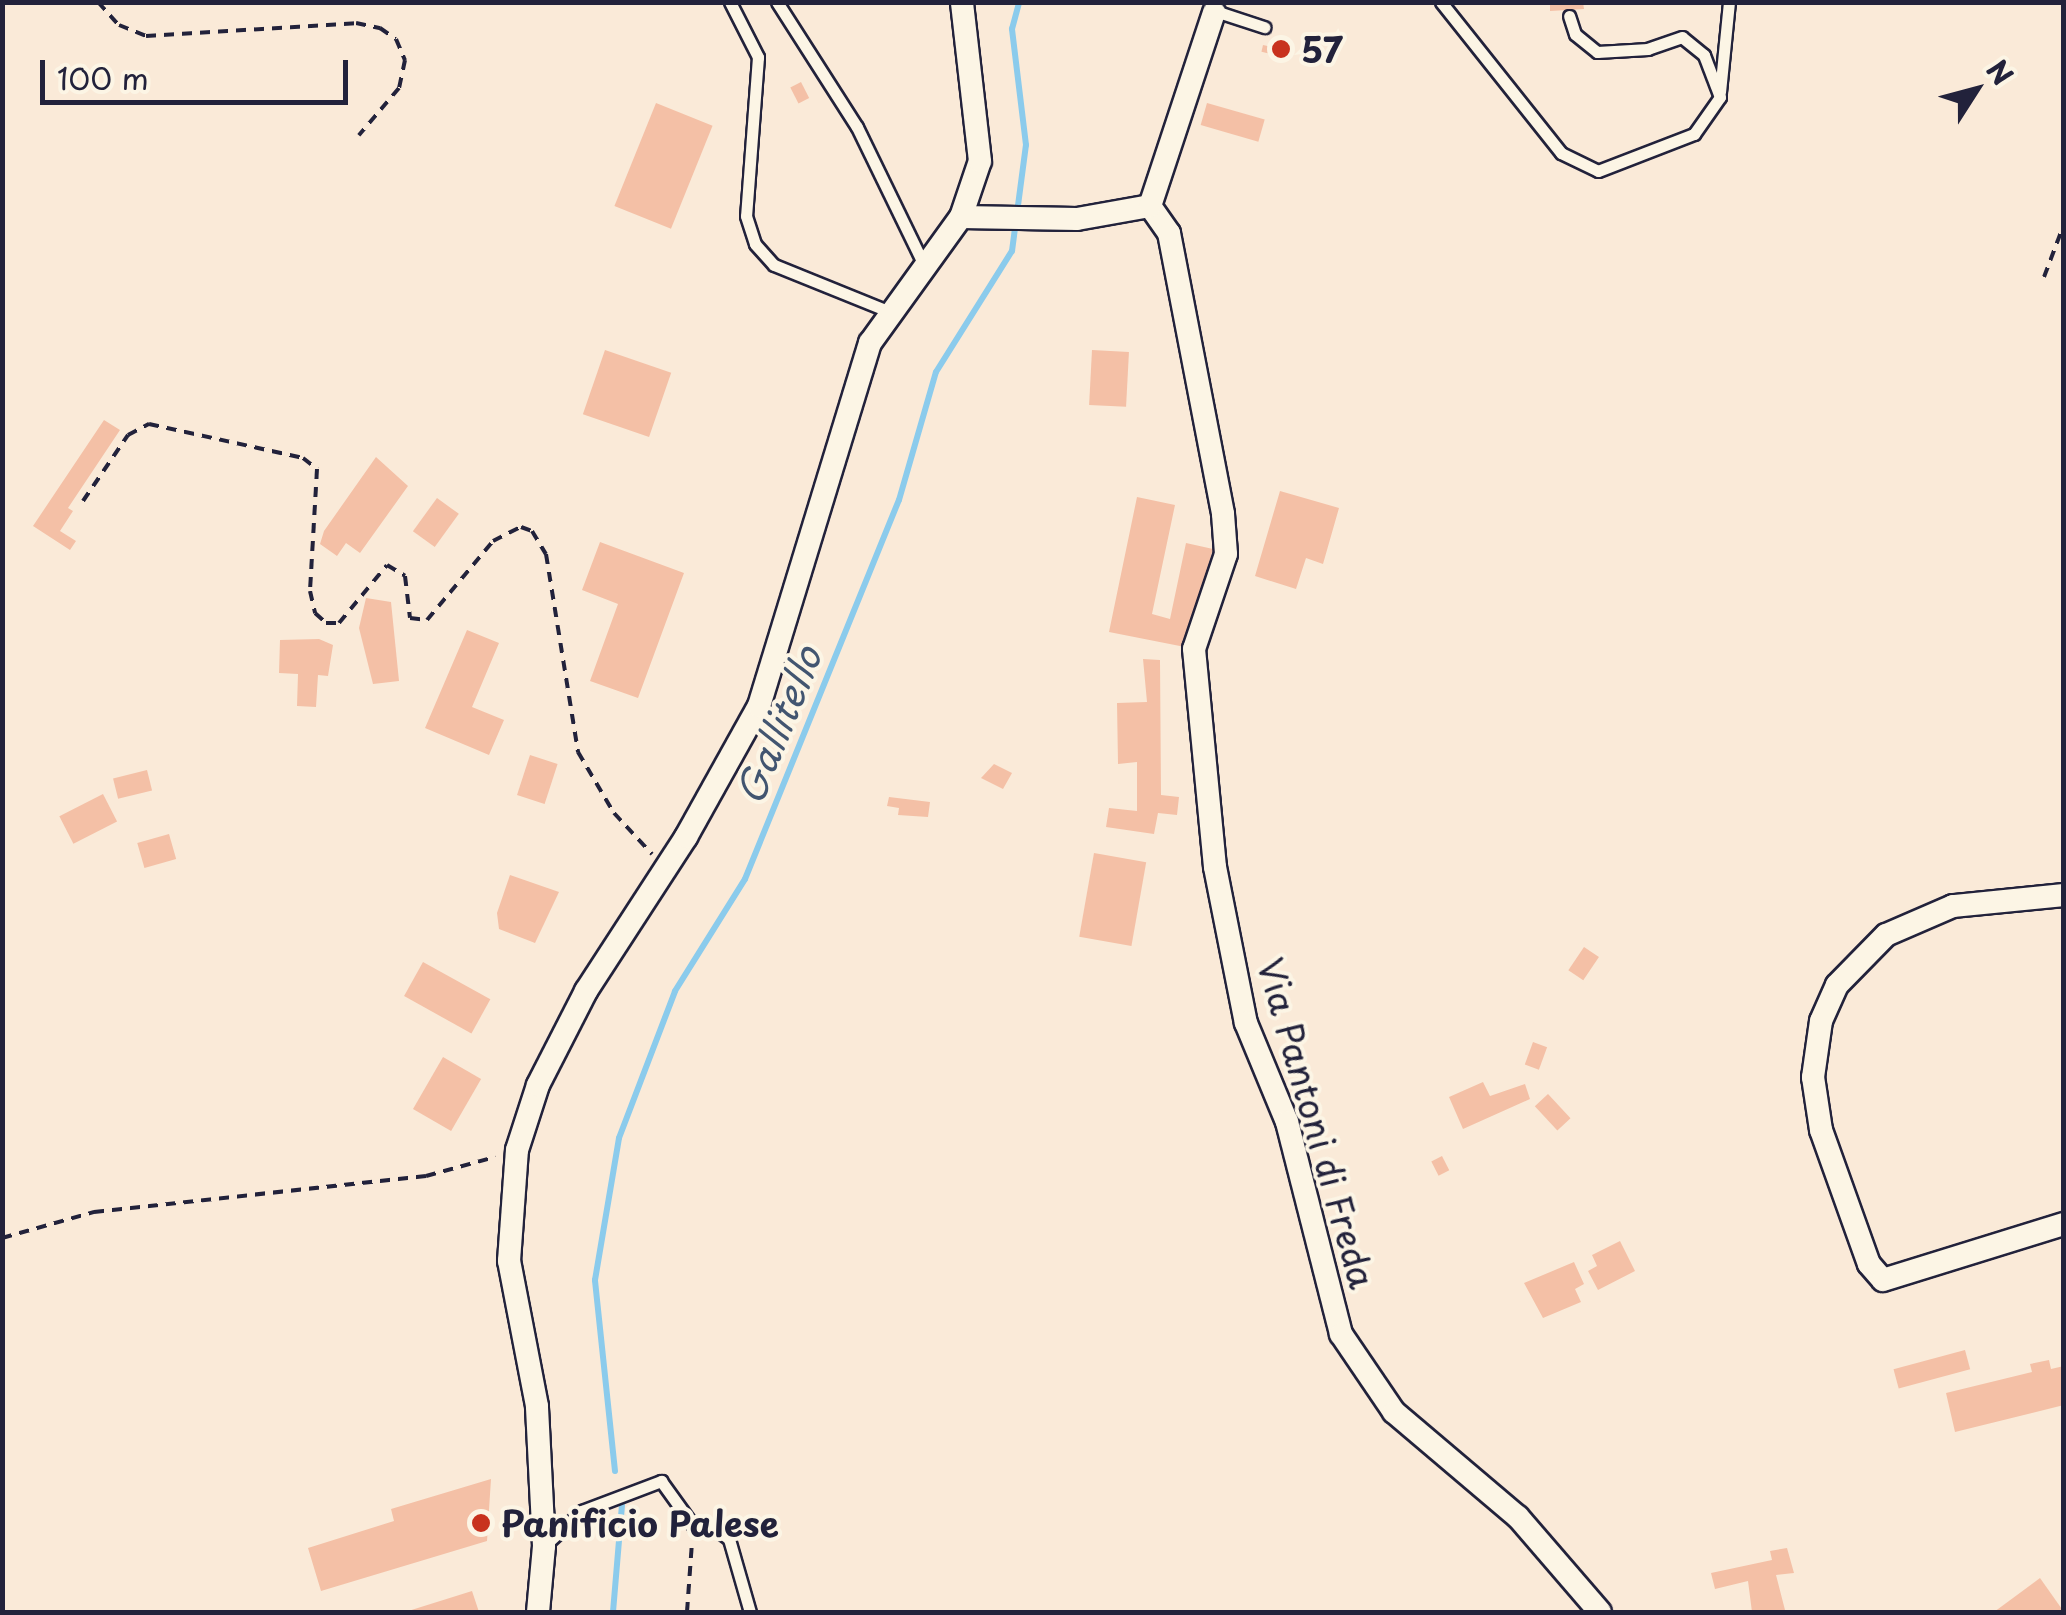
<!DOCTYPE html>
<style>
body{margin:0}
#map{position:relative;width:2066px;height:1615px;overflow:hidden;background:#faead8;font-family:"Playpen Sans",sans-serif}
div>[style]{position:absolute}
.stream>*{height:6px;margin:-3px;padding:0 3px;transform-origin:3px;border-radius:3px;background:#8bcbec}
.building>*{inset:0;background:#f4c0a6;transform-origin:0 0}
.path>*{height:4px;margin-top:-2px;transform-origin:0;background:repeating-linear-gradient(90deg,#22223b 0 10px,transparent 0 18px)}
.roads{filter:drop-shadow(2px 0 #22223b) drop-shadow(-2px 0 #22223b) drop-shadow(0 2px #22223b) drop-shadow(0 -2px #22223b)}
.service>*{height:11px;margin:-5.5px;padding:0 5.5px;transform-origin:5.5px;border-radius:5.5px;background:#fcf5e5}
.minor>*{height:22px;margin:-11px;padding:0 11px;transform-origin:11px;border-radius:11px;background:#fcf5e5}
.dots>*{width:28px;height:28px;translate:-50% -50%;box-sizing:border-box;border:5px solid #fcf5e5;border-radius:50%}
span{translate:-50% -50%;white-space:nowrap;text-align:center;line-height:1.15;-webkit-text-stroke:8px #fcf5e5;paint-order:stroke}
.poi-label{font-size:35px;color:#22223b;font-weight:700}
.left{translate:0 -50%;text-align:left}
.street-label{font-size:35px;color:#22223b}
.water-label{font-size:38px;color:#425570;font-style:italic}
.frame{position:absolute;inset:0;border:5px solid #22223b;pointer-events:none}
.north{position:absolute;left:1926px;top:40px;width:100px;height:100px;-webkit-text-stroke:8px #fcf5e5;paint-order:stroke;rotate:54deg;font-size:28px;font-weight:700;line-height:40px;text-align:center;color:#22223b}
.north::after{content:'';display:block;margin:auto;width:35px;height:45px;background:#22223b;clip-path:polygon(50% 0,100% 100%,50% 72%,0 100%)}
.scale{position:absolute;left:40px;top:60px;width:308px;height:45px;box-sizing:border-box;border:5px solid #22223b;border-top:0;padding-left:12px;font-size:30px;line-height:35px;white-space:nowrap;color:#22223b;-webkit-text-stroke:8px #fcf5e5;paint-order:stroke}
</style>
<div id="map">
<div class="stream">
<i style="left:615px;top:1471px;width:192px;rotate:-96deg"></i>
<i style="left:595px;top:1280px;width:144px;rotate:-80.4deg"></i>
<i style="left:619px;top:1138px;width:157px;rotate:-69.1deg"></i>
<i style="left:675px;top:991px;width:132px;rotate:-58deg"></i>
<i style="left:745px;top:879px;width:409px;rotate:-67.9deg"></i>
<i style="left:899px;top:500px;width:133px;rotate:-73.9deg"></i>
<i style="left:936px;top:372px;width:143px;rotate:-57.9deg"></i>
<i style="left:1012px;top:251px;width:107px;rotate:-82.5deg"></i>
<i style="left:1026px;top:145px;width:117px;rotate:-96.9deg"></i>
<i style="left:1012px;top:29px;width:28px;rotate:-75deg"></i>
<i style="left:613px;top:1612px;width:107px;rotate:-85.2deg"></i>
</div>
<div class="building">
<i style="clip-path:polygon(1550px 2px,1583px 2px,1584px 9px,1550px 11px)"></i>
<i style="left:1263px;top:45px;width:22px;height:7px;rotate:13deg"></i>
<i style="left:801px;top:82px;width:18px;height:12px;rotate:63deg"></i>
<i style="left:656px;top:103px;width:61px;height:111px;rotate:22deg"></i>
<i style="left:1207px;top:103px;width:60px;height:23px;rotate:16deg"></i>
<i style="left:605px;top:350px;width:70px;height:68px;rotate:19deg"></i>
<i style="left:1092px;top:350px;width:37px;height:55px;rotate:3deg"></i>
<i style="clip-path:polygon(104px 420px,120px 430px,68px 508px,73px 511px,60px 531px,76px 541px,70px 550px,33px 526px)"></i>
<i style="clip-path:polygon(376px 457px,408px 486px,360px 553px,346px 543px,337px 556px,320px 544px,324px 531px)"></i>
<i style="clip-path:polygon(1280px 491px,1339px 508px,1323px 564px,1306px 558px,1296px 589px,1255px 576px)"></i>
<i style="clip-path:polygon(1137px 497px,1175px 505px,1152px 614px,1170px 619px,1186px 543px,1213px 549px,1185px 647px,1109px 632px)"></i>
<i style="left:437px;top:498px;width:27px;height:41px;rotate:36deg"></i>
<i style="clip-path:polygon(600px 542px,684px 573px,638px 698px,590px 681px,618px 604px,582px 590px)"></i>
<i style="clip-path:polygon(366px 598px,391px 602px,399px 681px,373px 684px,359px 628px)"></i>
<i style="clip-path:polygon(467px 630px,499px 643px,472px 707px,504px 720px,489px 755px,425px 728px)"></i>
<i style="clip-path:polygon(319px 639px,333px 645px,328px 676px,318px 675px,316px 707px,297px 706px,298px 674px,279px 673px,280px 640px)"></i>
<i style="clip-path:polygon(1143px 659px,1160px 660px,1161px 795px,1179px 797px,1177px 815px,1158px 813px,1154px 834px,1106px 827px,1109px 808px,1137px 811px,1137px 762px,1118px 764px,1117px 703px,1147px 702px)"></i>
<i style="left:530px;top:755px;width:29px;height:42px;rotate:18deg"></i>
<i style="clip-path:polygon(994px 764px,1012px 773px,1003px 789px,981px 778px)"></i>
<i style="left:147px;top:770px;width:21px;height:35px;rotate:76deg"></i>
<i style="left:103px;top:794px;width:31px;height:49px;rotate:63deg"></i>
<i style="clip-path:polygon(889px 797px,930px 802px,928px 817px,898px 815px,899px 808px,887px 806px)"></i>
<i style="left:169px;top:834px;width:26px;height:33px;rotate:74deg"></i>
<i style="left:1094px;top:853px;width:53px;height:85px;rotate:10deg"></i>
<i style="clip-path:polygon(510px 875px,559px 892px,535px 943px,499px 929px,497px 913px)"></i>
<i style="left:1584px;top:947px;width:18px;height:28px;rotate:34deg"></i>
<i style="left:423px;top:962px;width:77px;height:39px;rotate:29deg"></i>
<i style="left:1533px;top:1042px;width:15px;height:24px;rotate:20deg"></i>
<i style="left:443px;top:1057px;width:44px;height:60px;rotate:30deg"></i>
<i style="clip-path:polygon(1483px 1082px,1490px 1096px,1525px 1084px,1530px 1099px,1463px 1129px,1449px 1097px)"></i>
<i style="left:1548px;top:1094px;width:33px;height:18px;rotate:47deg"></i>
<i style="left:1442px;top:1156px;width:16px;height:12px;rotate:63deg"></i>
<i style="clip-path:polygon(1620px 1241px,1635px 1271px,1598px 1290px,1588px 1271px,1597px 1266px,1592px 1255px)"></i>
<i style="clip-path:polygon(1574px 1262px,1584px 1284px,1575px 1289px,1581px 1302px,1543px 1318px,1524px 1283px)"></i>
<i style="left:1965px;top:1350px;width:20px;height:74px;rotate:75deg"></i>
<i style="clip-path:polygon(2049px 1360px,2051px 1369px,2064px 1366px,2064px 1405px,1955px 1432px,1946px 1393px,2032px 1372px,2030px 1364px)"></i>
<i style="clip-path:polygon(491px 1479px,487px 1541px,321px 1591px,308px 1548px,394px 1521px,391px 1509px)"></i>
<i style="clip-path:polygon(1787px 1548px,1794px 1573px,1776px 1575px,1785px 1610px,1752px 1612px,1748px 1581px,1715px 1589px,1711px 1573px,1772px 1560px,1770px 1551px)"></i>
<i style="clip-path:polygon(2040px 1578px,2064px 1612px,1994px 1612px)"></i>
<i style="clip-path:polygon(472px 1591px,479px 1612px,405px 1612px)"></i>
</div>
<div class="path">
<i style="left:98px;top:2px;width:31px;rotate:48deg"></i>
<i style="left:119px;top:25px;width:29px;rotate:22deg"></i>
<i style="left:146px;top:36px;width:210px;rotate:-3.5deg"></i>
<i style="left:356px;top:23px;width:25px;rotate:12deg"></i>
<i style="left:380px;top:28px;width:19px;rotate:35deg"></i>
<i style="left:396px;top:39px;width:23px;rotate:67deg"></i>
<i style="left:405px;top:60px;width:29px;rotate:102deg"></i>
<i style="left:399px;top:88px;width:62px;rotate:130.4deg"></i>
<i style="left:2044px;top:277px;width:57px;rotate:-69.3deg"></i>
<i style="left:83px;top:501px;width:80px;rotate:-55.7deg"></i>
<i style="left:128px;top:435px;width:24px;rotate:-28deg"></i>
<i style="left:149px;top:424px;width:158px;rotate:12.4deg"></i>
<i style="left:303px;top:458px;width:18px;rotate:38deg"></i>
<i style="left:317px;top:469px;width:122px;rotate:93.3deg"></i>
<i style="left:310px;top:591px;width:23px;rotate:77deg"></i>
<i style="left:315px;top:613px;width:15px;rotate:42deg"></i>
<i style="left:326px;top:623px;width:13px"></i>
<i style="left:339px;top:623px;width:75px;rotate:-50.4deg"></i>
<i style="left:387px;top:565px;width:21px;rotate:31deg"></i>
<i style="left:405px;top:576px;width:42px;rotate:83.2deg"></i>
<i style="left:410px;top:618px;width:17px;rotate:7deg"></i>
<i style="left:427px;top:620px;width:103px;rotate:-50.1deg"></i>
<i style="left:493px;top:541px;width:31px;rotate:-27deg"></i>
<i style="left:521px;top:527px;width:12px;rotate:20deg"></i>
<i style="left:532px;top:531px;width:27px;rotate:59deg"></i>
<i style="left:546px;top:554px;width:201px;rotate:80.8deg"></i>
<i style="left:578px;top:752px;width:71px;rotate:59.5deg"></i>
<i style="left:614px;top:813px;width:56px;rotate:47.2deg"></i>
<i style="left:2px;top:1238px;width:96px;rotate:-15.8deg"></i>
<i style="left:94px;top:1212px;width:334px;rotate:-6.2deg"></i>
<i style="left:426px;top:1176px;width:72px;rotate:-15.4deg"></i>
<i style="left:687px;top:1612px;width:70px;rotate:-85.9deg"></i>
</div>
<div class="roads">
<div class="service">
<i style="left:730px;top:2px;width:62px;rotate:63deg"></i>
<i style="left:758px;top:57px;width:159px;rotate:94.3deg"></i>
<i style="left:746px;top:216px;width:29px;rotate:72deg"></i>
<i style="left:755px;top:244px;width:28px;rotate:48deg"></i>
<i style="left:774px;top:265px;width:128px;rotate:22deg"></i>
<i style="left:777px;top:2px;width:148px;rotate:57.4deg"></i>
<i style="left:857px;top:127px;width:158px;rotate:64.1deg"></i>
<i style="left:1441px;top:2px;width:193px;rotate:51.5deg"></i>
<i style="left:1561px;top:153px;width:41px;rotate:25.9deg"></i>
<i style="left:1598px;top:171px;width:103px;rotate:-21.1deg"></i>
<i style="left:1694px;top:134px;width:45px;rotate:-54.9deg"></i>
<i style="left:1720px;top:97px;width:45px;rotate:-110.9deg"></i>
<i style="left:1704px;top:55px;width:28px;rotate:-141deg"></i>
<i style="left:1682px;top:37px;width:36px;rotate:161deg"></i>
<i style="left:1648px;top:49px;width:51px;rotate:176.6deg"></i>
<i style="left:1597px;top:52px;width:28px;rotate:-141deg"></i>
<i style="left:1575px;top:34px;width:19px;rotate:-108deg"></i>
<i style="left:1215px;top:11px;width:52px;rotate:18.1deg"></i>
<i style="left:1720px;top:92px;width:90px;rotate:-84.3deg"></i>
<i style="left:544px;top:1546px;width:52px;rotate:-42.6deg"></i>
<i style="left:582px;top:1511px;width:85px;rotate:-20.8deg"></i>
<i style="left:661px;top:1481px;width:57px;rotate:54.3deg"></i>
<i style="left:694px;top:1527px;width:20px;rotate:3deg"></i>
<i style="left:714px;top:1528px;width:19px;rotate:36deg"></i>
<i style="left:729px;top:1539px;width:76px;rotate:74deg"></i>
</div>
<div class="minor">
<i style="left:1150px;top:206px;width:33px;rotate:55deg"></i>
<i style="left:1169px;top:233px;width:286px;rotate:79.1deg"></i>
<i style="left:1223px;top:514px;width:40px;rotate:85.7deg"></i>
<i style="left:1226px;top:554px;width:100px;rotate:108.6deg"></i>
<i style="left:1194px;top:649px;width:219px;rotate:84.5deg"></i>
<i style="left:1215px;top:867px;width:159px;rotate:78.8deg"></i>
<i style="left:1246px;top:1023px;width:107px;rotate:67.5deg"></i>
<i style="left:1287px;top:1122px;width:219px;rotate:75.7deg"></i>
<i style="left:1341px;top:1334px;width:94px;rotate:55.8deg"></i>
<i style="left:1394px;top:1412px;width:162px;rotate:40.3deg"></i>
<i style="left:1518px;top:1517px;width:125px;rotate:49.2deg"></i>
<i style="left:961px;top:217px;width:116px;rotate:1deg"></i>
<i style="left:1077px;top:219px;width:74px;rotate:-10.1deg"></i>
<i style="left:1150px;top:206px;width:204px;rotate:-71.7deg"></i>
<i style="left:2064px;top:895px;width:112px;rotate:174.3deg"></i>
<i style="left:1953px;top:906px;width:73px;rotate:156.6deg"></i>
<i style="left:1886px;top:935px;width:70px;rotate:134.4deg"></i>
<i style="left:1837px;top:985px;width:39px;rotate:114deg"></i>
<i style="left:1821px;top:1021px;width:57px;rotate:98.1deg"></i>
<i style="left:1813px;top:1077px;width:54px;rotate:81.4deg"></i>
<i style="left:1821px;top:1130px;width:142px;rotate:70.3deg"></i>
<i style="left:1869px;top:1264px;width:21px;rotate:49deg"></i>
<i style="left:1883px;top:1280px;width:189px;rotate:-17.2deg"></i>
<i style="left:538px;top:1612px;width:66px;rotate:-84.8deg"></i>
<i style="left:544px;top:1546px;width:140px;rotate:-92.9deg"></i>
<i style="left:537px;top:1406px;width:148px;rotate:-100.9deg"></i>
<i style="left:509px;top:1261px;width:111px;rotate:-85.9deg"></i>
<i style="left:517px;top:1150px;width:68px;rotate:-72.1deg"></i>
<i style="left:538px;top:1085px;width:106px;rotate:-62.9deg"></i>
<i style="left:586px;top:991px;width:184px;rotate:-57deg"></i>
<i style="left:686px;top:837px;width:150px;rotate:-60.9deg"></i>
<i style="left:759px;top:706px;width:380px;rotate:-73deg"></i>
<i style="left:870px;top:343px;width:155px;rotate:-54.2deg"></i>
<i style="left:961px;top:217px;width:59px;rotate:-71.3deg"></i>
<i style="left:980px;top:161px;width:160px;rotate:-96.5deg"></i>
</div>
</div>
<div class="dots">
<i style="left:1281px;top:49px;background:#c8321e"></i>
<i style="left:481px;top:1523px;background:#c8321e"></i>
</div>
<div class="poi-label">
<span class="left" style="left:1301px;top:49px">57</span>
<span class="left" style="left:501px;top:1523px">Panificio Palese</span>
</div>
<div class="street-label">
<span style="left:1317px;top:1123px;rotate:74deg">Via Pantoni di Freda</span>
</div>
<div class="water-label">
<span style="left:778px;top:725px;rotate:-68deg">Gallitello</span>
</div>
<div class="frame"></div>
<div class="north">N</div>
<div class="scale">100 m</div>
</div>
